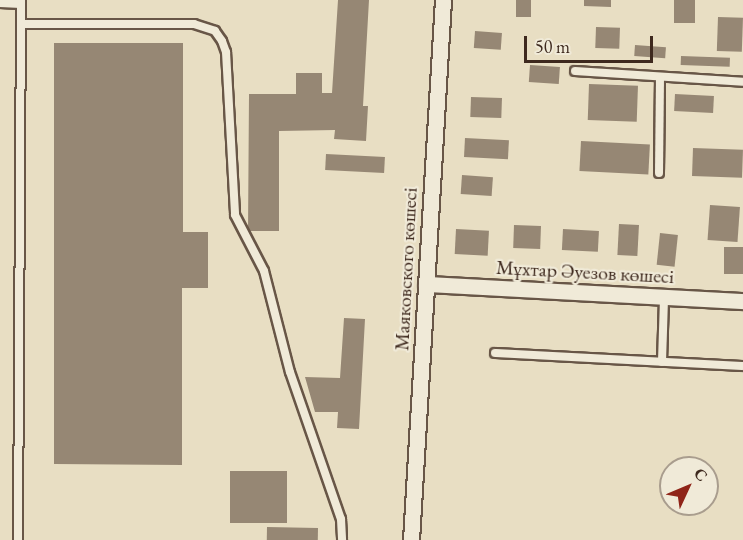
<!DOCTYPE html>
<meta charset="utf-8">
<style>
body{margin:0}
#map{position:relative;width:743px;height:540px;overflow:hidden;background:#e8dec3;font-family:"EB Garamond",serif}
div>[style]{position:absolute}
.building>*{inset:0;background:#968774;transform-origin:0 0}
.roads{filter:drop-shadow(2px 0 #685647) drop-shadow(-2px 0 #685647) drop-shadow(0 2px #685647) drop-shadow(0 -2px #685647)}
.service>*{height:8px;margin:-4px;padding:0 4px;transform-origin:4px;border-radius:4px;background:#f0ead8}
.minor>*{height:15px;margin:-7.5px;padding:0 7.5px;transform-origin:7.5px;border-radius:7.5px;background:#f0ead8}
span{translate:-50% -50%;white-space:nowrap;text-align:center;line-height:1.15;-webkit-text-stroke:4.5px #f0ead8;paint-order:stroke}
.street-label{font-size:20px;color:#3e291e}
.north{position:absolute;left:659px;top:456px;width:60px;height:60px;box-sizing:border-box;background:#f0ead8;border:2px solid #a99d8e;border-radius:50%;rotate:46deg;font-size:16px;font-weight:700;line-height:24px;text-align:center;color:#3e291e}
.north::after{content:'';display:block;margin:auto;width:21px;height:27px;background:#8f2418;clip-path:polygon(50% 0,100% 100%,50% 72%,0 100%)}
.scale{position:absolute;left:524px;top:36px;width:129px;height:27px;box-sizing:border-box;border:3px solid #3e291e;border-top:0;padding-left:8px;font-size:18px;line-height:21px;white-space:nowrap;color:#3e291e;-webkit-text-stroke:4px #f0ead8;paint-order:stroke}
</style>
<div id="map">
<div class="building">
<i style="clip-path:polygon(338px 0,369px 0,363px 106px,368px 106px,366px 141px,334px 139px,335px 130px,279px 131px,279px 231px,248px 231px,249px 94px,296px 94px,296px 73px,322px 73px,322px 93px,332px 93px)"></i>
<i style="left:516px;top:0;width:15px;height:17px"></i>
<i style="clip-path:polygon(584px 0,611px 0,611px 7px,584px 6px)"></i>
<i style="left:674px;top:0;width:21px;height:23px"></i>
<i style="left:718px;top:17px;width:25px;height:34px;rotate:2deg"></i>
<i style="left:596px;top:27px;width:24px;height:21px;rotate:2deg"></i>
<i style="left:475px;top:31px;width:27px;height:17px;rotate:4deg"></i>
<i style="clip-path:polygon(54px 43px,183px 43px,183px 232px,208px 232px,208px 288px,182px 288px,182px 465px,54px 464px)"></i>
<i style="left:635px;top:45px;width:31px;height:11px;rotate:4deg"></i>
<i style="left:681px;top:56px;width:49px;height:9px;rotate:2deg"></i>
<i style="left:530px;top:65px;width:30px;height:17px;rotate:4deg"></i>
<i style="left:589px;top:84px;width:49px;height:36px;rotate:2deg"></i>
<i style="left:675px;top:94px;width:39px;height:17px;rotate:3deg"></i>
<i style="left:471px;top:97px;width:31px;height:20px;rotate:2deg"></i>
<i style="left:465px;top:138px;width:44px;height:19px;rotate:3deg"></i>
<i style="left:581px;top:141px;width:69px;height:30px;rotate:3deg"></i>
<i style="left:693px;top:148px;width:50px;height:28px;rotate:2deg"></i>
<i style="left:326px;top:154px;width:59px;height:16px;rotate:3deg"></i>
<i style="left:462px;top:175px;width:31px;height:19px;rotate:4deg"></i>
<i style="left:710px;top:205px;width:30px;height:35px;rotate:4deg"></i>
<i style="left:619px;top:224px;width:20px;height:31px;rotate:3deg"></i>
<i style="left:514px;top:225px;width:27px;height:23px;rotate:2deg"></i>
<i style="left:456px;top:229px;width:33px;height:25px;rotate:3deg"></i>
<i style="left:563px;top:229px;width:36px;height:21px;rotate:3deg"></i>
<i style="left:660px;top:233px;width:18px;height:32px;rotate:6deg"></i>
<i style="left:724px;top:247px;width:19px;height:27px"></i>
<i style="clip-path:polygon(344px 318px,365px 319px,359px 429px,337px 428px,338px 412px,315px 412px,305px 377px,340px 378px)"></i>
<i style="left:230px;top:471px;width:57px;height:52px"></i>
<i style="left:267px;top:527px;width:51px;height:13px;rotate:1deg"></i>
</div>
<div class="roads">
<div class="service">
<i style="left:0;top:3px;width:21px;rotate:3deg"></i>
<i style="left:21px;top:24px;width:173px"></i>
<i style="left:194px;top:24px;width:22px;rotate:18deg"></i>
<i style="left:215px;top:31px;width:12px;rotate:55deg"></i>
<i style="left:222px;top:41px;width:12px;rotate:70deg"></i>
<i style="left:226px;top:52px;width:163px;rotate:86.8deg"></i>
<i style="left:235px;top:215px;width:63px;rotate:62.6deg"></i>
<i style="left:264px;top:271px;width:104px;rotate:75.6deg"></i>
<i style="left:290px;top:372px;width:156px;rotate:70.9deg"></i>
<i style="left:341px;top:519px;width:21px;rotate:87deg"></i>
<i style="left:575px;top:71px;width:168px;rotate:3.7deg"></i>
<i style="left:659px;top:173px;width:96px;rotate:-89.4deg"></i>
<i style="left:495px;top:353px;width:248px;rotate:3deg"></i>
<i style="left:662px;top:362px;width:65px;rotate:-88.2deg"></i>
<i style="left:18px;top:540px;width:540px;rotate:-89.68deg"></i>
</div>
<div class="minor">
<i style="left:426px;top:284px;width:317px;rotate:3.1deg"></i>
<i style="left:411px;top:540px;width:541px;rotate:-86.61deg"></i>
</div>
</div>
<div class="street-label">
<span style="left:406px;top:269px;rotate:-87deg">Маяковского көшесі</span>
<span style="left:585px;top:272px;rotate:3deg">Мұхтар Әуезов көшесі</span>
</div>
<div class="north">С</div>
<div class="scale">50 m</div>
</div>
